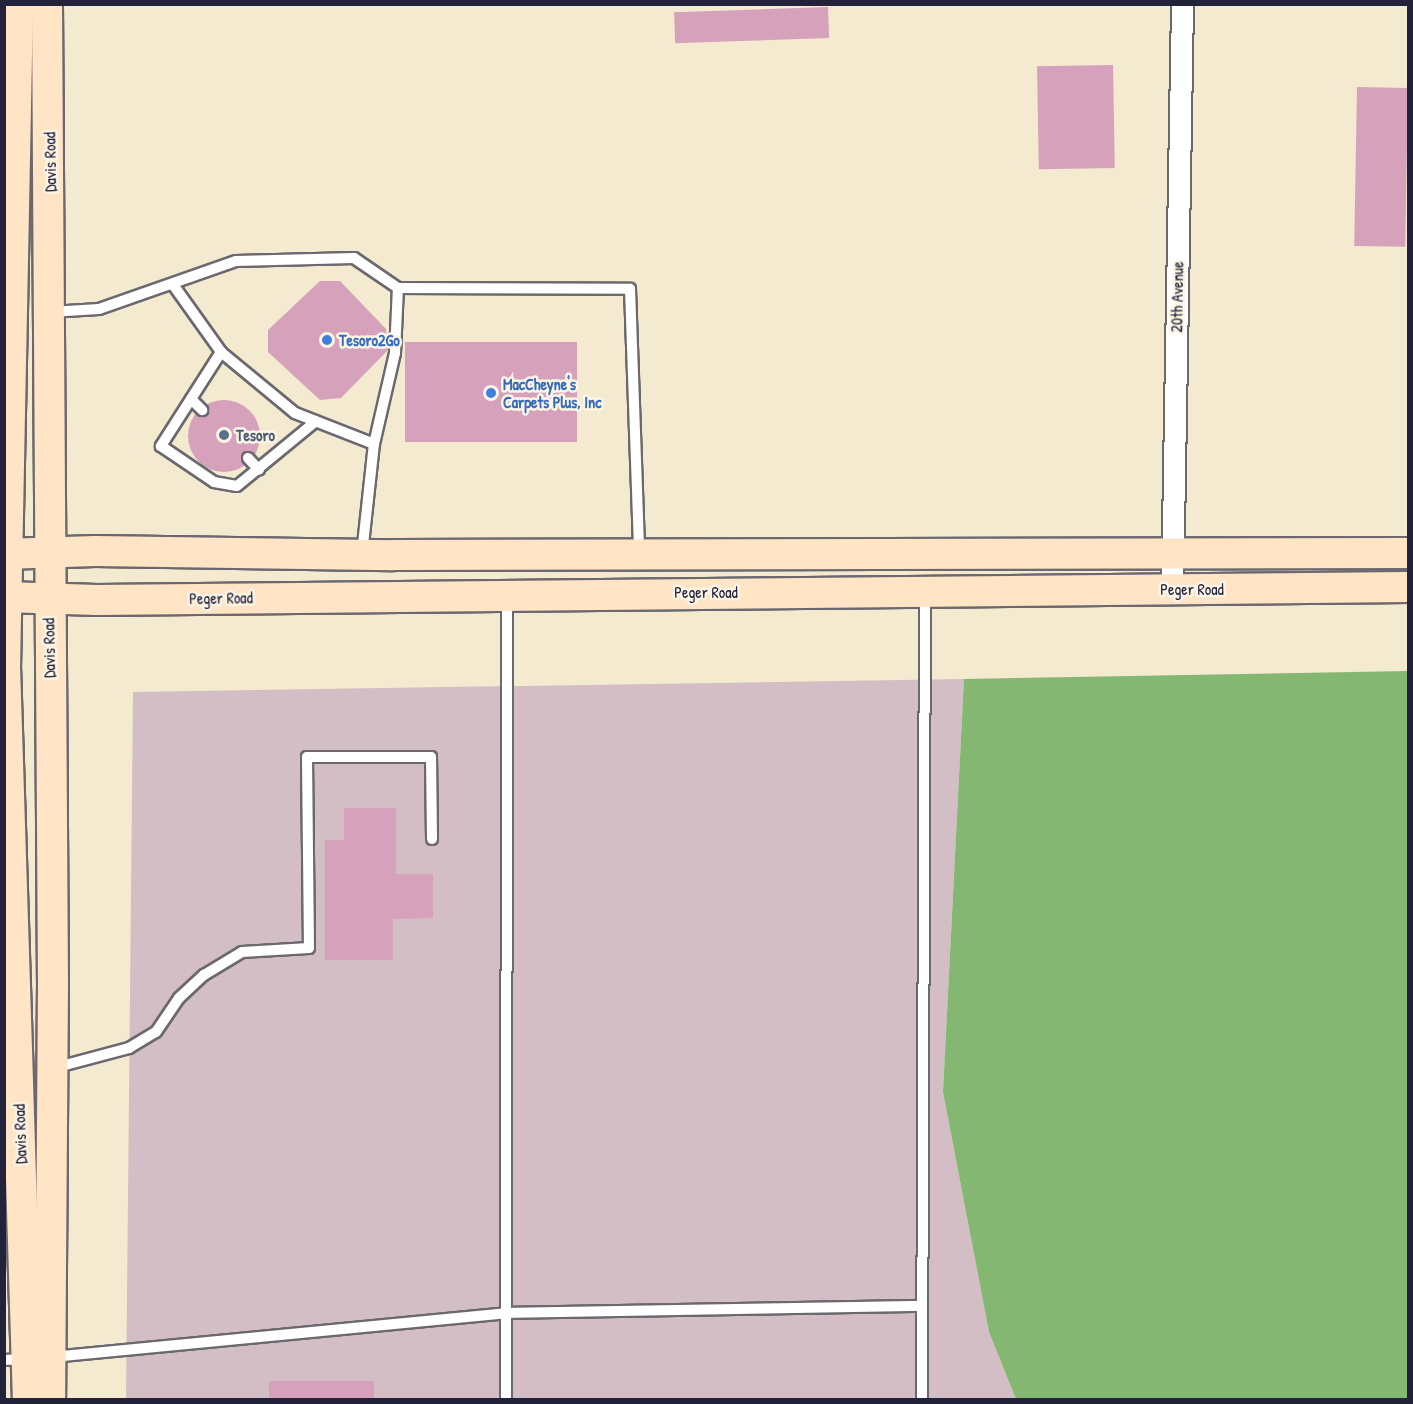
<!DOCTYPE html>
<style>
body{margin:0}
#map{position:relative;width:1413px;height:1404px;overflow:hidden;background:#f3eacf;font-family:"Patrick Hand",sans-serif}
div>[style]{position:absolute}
.industrial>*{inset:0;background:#d2bec4}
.forest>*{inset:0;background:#84b772}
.building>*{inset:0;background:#d6a1bb;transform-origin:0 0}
.round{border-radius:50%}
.roads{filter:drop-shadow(2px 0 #6b686f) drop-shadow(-2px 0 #6b686f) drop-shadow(0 2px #6b686f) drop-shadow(0 -2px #6b686f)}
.lane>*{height:10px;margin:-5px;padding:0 5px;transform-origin:5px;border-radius:5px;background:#fff}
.street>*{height:21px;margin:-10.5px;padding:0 10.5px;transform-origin:10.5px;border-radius:10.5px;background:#fff}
.secondary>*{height:30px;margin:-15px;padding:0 15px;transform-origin:15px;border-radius:15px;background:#ffe4c6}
.dots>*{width:16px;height:16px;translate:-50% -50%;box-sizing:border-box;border:3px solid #fcf5e5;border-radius:50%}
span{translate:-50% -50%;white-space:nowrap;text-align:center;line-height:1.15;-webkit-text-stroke:5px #fcf5e5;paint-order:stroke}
.street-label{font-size:16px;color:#22223b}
.shop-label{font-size:16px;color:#366cbe;font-weight:700}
.left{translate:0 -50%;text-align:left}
.service-label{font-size:16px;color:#4e5e75;font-weight:700}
.frame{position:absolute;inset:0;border:6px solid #22223b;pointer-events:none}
</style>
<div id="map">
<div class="industrial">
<i style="clip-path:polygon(964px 679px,943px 1092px,989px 1332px,1016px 1399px,126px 1400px,133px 692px)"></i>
</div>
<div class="forest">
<i style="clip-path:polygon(1408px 671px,1408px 1399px,1016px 1399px,989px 1332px,943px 1092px,964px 679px)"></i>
</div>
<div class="building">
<i style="left:828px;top:7px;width:31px;height:154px;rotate:88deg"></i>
<i style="left:1113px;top:65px;width:103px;height:76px;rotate:89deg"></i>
<i style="left:1357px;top:87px;width:51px;height:159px;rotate:1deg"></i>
<i style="clip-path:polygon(320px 281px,340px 281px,386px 329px,388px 350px,341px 398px,320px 400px,268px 352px,268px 330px)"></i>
<i style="left:405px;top:342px;width:172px;height:100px"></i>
<i class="round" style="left:188px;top:400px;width:72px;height:72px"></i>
<i style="clip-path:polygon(344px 808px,396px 808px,396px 874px,433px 874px,433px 918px,393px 919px,393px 960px,325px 960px,325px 840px,344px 840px)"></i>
<i style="left:374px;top:1381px;width:19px;height:105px;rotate:90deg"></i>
</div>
<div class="roads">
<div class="lane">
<i style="left:174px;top:286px;width:81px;rotate:54.5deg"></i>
<i style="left:221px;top:352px;width:96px;rotate:39.5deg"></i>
<i style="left:295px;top:413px;width:85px;rotate:21.4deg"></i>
<i style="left:50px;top:312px;width:49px;rotate:-3.5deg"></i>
<i style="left:99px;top:309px;width:145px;rotate:-19.3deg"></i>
<i style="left:236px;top:261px;width:118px;rotate:-1.5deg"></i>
<i style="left:354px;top:258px;width:53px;rotate:34.3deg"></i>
<i style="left:398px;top:288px;width:232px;rotate:0.2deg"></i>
<i style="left:630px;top:289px;width:263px;rotate:88deg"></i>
<i style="left:221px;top:352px;width:112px;rotate:122.6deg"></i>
<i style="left:161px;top:446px;width:64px;rotate:34.2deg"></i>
<i style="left:214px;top:482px;width:23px;rotate:10deg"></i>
<i style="left:237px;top:486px;width:102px;rotate:-39.4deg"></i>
<i style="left:191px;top:399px;width:16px;rotate:45deg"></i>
<i style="left:248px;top:458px;width:16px;rotate:47deg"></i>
<i style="left:362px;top:554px;width:111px;rotate:-83.8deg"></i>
<i style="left:374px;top:444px;width:93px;rotate:-77deg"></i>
<i style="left:395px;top:353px;width:65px;rotate:-87.4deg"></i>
<i style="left:54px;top:1068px;width:78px;rotate:-14.9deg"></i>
<i style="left:129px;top:1048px;width:31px;rotate:-31deg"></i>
<i style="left:156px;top:1032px;width:41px;rotate:-55.9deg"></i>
<i style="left:179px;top:998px;width:34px;rotate:-43deg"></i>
<i style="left:204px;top:975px;width:44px;rotate:-31.2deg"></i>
<i style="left:242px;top:952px;width:67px;rotate:-3.4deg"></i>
<i style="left:309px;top:948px;width:191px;rotate:-90.6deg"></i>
<i style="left:307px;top:757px;width:124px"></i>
<i style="left:431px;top:757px;width:82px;rotate:89.3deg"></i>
<i style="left:52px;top:1357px;width:456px;rotate:-5.5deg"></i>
<i style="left:506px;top:1313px;width:416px;rotate:-1deg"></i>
<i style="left:4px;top:1360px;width:20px;rotate:-3deg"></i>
<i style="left:506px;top:1400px;width:803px;rotate:-89.93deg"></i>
<i style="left:922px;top:1400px;width:806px;rotate:-89.79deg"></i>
</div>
<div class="street">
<i style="left:1172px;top:589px;width:585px;rotate:-89.02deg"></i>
</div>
<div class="secondary">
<i style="left:18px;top:4px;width:662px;rotate:91.12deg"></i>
<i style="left:5px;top:666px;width:734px;rotate:88.21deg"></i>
<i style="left:47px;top:4px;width:979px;rotate:89.65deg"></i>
<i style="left:53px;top:983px;width:417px;rotate:90.4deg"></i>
<i style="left:4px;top:554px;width:91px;rotate:-1.9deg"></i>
<i style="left:95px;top:551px;width:298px;rotate:0.8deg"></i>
<i style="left:393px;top:555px;width:1015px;rotate:-0.11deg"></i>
<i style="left:4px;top:597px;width:93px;rotate:1.8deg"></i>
<i style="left:97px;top:600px;width:1311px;rotate:-0.57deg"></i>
</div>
</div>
<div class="dots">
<i style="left:327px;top:340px;background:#3f7fe0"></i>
<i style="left:491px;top:393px;background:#3f7fe0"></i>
<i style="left:224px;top:435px;background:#5c6f8a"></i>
</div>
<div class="street-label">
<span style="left:50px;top:162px;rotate:-91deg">Davis Road</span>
<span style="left:1177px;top:297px;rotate:-89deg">20th Avenue</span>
<span style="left:1192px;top:589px">Peger Road</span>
<span style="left:706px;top:592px">Peger Road</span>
<span style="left:221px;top:598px;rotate:-1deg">Peger Road</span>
<span style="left:49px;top:648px;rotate:-91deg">Davis Road</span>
<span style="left:20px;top:1134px;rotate:-92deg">Davis Road</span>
</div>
<div class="shop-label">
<span class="left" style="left:339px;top:340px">Tesoro2Go</span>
<span class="left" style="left:503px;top:393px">MacCheyne's<br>Carpets Plus, Inc</span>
</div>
<div class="service-label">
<span class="left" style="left:236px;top:435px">Tesoro</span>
</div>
<div class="frame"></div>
</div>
